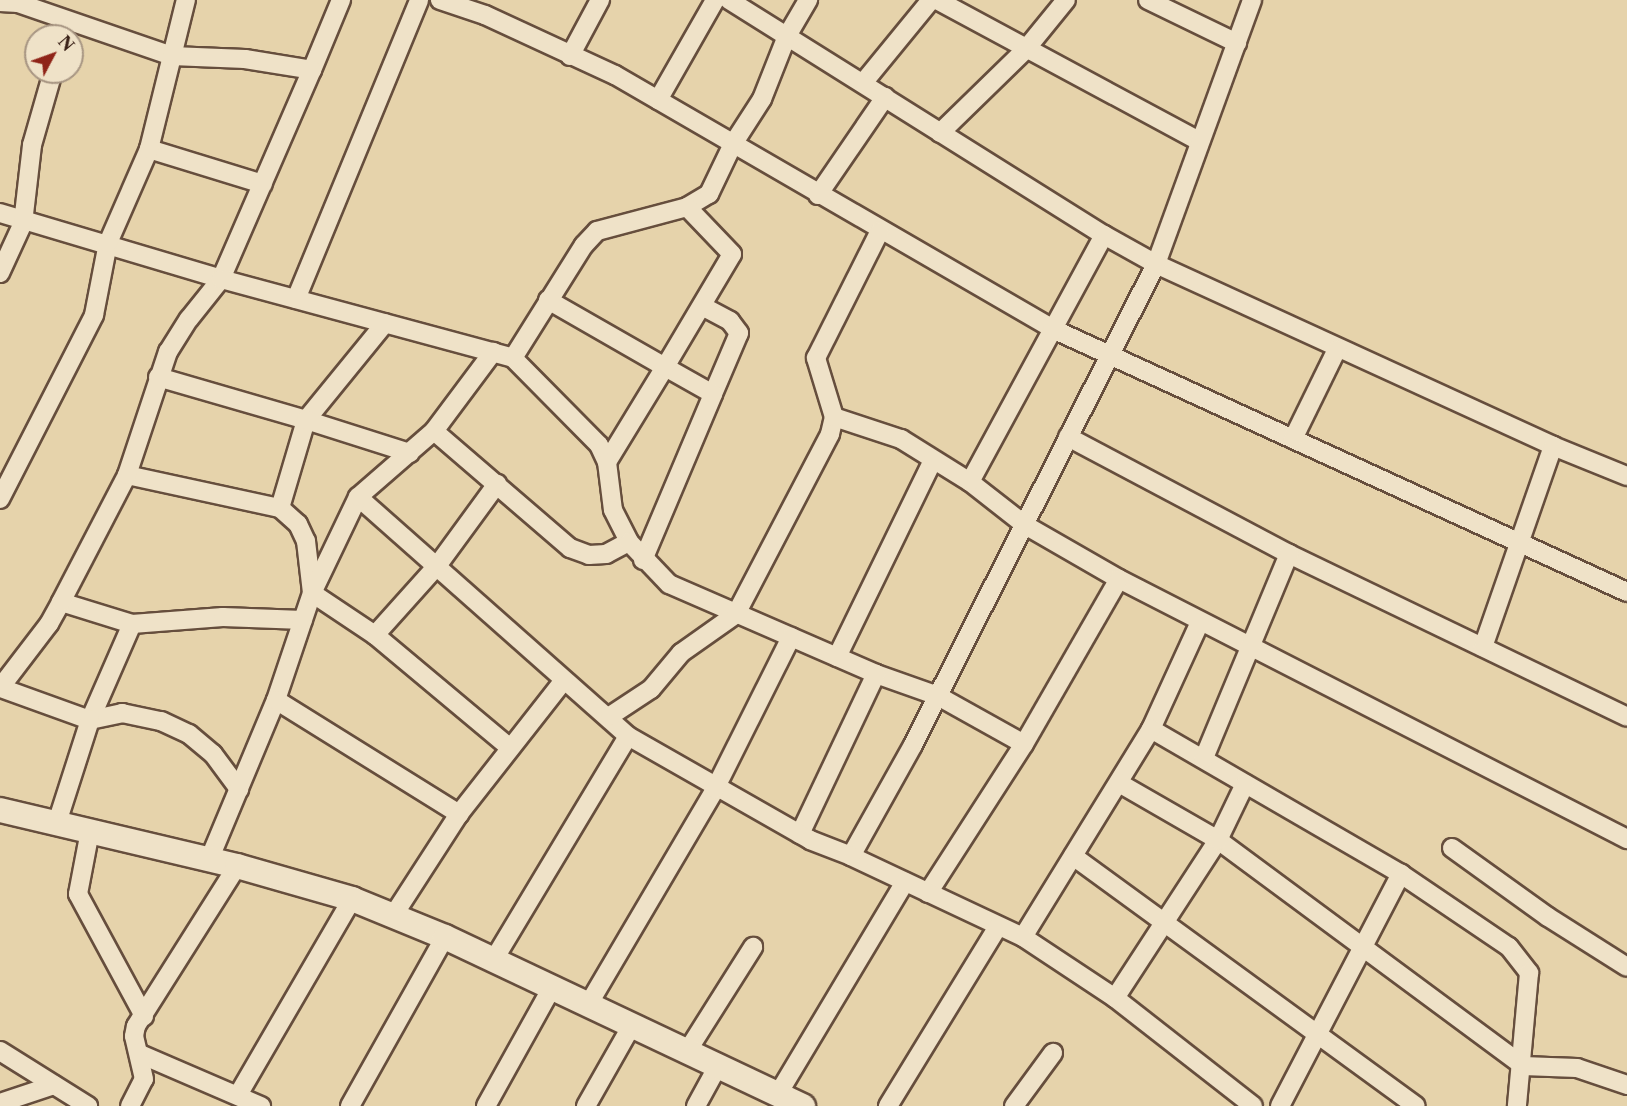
<!DOCTYPE html>
<style>
body{margin:0}
#map{position:relative;width:1627px;height:1106px;overflow:hidden;background:#e6d3ab;font-family:"Libre Caslon Text",serif}
div>[style]{position:absolute}
.roads{filter:drop-shadow(2px 0 #664e3d) drop-shadow(-2px 0 #664e3d) drop-shadow(0 2px #664e3d) drop-shadow(0 -2px #664e3d)}
.street>*{height:18px;margin:-9px;padding:0 9px;transform-origin:9px;border-radius:9px;background:#efe2c8}
.secondary>*{height:24px;margin:-12px;padding:0 12px;transform-origin:12px;border-radius:12px;background:#efe2c8}
span{translate:-50% -50%;white-space:nowrap;text-align:center;line-height:1.15;-webkit-text-stroke:6px #efe2c8;paint-order:stroke}
.north{position:absolute;left:24px;top:24px;width:60px;height:60px;box-sizing:border-box;background:#efe2c8;border:2px solid #a79582;border-radius:50%;rotate:49deg;font-size:16px;font-weight:700;line-height:24px;text-align:center;color:#3b2218}
.north::after{content:'';display:block;margin:auto;width:21px;height:27px;background:#8f2418;clip-path:polygon(50% 0,100% 100%,50% 72%,0 100%)}
</style>
<div id="map">
<div class="roads">
<div class="street">
<i style="left:440px;top:0;width:47px;rotate:18.4deg"></i>
<i style="left:485px;top:15px;width:143px;rotate:24.8deg"></i>
<i style="left:615px;top:75px;width:509px;rotate:30.09deg"></i>
<i style="left:1055px;top:330px;width:629px;rotate:24.61deg"></i>
<i style="left:729px;top:0;width:443px;rotate:32.1deg"></i>
<i style="left:1104px;top:235px;width:60px;rotate:29.1deg"></i>
<i style="left:1156px;top:264px;width:437px;rotate:24.6deg"></i>
<i style="left:1553px;top:446px;width:80px;rotate:22.1deg"></i>
<i style="left:937px;top:0;width:298px;rotate:28.3deg"></i>
<i style="left:1148px;top:0;width:99px;rotate:25.8deg"></i>
<i style="left:0;top:2px;width:18px;rotate:3deg"></i>
<i style="left:18px;top:3px;width:163px;rotate:19deg"></i>
<i style="left:172px;top:56px;width:73px;rotate:2.4deg"></i>
<i style="left:245px;top:59px;width:68px;rotate:9.3deg"></i>
<i style="left:312px;top:70px;width:76px;rotate:-67.5deg"></i>
<i style="left:570px;top:56px;width:64px;rotate:-61.8deg"></i>
<i style="left:863px;top:83px;width:107px;rotate:-50.7deg"></i>
<i style="left:658px;top:100px;width:115px;rotate:-60.3deg"></i>
<i style="left:940px;top:133px;width:120px;rotate:-44.3deg"></i>
<i style="left:1026px;top:49px;width:63px;rotate:-50.8deg"></i>
<i style="left:149px;top:149px;width:119px;rotate:17.1deg"></i>
<i style="left:818px;top:195px;width:119px;rotate:-55.6deg"></i>
<i style="left:0;top:213px;width:231px;rotate:16.6deg"></i>
<i style="left:221px;top:279px;width:228px;rotate:-66.5deg"></i>
<i style="left:1104px;top:235px;width:281px;rotate:118.5deg"></i>
<i style="left:970px;top:482px;width:70px;rotate:38deg"></i>
<i style="left:1025px;top:525px;width:108px;rotate:29.9deg"></i>
<i style="left:1119px;top:579px;width:571px;rotate:27.1deg"></i>
<i style="left:0;top:273px;width:55px;rotate:-65.3deg"></i>
<i style="left:23px;top:223px;width:79px;rotate:-83.4deg"></i>
<i style="left:32px;top:145px;width:76px;rotate:-74deg"></i>
<i style="left:296px;top:299px;width:323px;rotate:-67.6deg"></i>
<i style="left:548px;top:300px;width:135px;rotate:29.8deg"></i>
<i style="left:665px;top:367px;width:111px;rotate:121.4deg"></i>
<i style="left:702px;top:306px;width:32px;rotate:28deg"></i>
<i style="left:730px;top:321px;width:15px;rotate:53deg"></i>
<i style="left:739px;top:333px;width:66px;rotate:113.1deg"></i>
<i style="left:513px;top:358px;width:133px;rotate:-57.9deg"></i>
<i style="left:584px;top:245px;width:19px;rotate:-47deg"></i>
<i style="left:597px;top:231px;width:93px;rotate:-14.9deg"></i>
<i style="left:687px;top:207px;width:26px;rotate:-31deg"></i>
<i style="left:709px;top:194px;width:55px;rotate:-64.4deg"></i>
<i style="left:733px;top:144px;width:54px;rotate:-57.2deg"></i>
<i style="left:762px;top:99px;width:68px;rotate:-68.4deg"></i>
<i style="left:787px;top:36px;width:42px;rotate:-59.7deg"></i>
<i style="left:158px;top:377px;width:154px;rotate:16.2deg"></i>
<i style="left:306px;top:420px;width:125px;rotate:-50.8deg"></i>
<i style="left:834px;top:417px;width:71px;rotate:18.2deg"></i>
<i style="left:901px;top:439px;width:81px;rotate:31.9deg"></i>
<i style="left:434px;top:431px;width:179px;rotate:40.7deg"></i>
<i style="left:570px;top:548px;width:20px;rotate:20deg"></i>
<i style="left:589px;top:555px;width:17px;rotate:-3deg"></i>
<i style="left:606px;top:554px;width:26px;rotate:-28deg"></i>
<i style="left:1068px;top:437px;width:250px;rotate:27.9deg"></i>
<i style="left:1289px;top:554px;width:375px;rotate:25.7deg"></i>
<i style="left:1293px;top:439px;width:100px;rotate:-63.9deg"></i>
<i style="left:127px;top:475px;width:157px;rotate:12.2deg"></i>
<i style="left:280px;top:508px;width:92px;rotate:-73.5deg"></i>
<i style="left:306px;top:420px;width:109px;rotate:17.6deg"></i>
<i style="left:358px;top:497px;width:361px;rotate:41.5deg"></i>
<i style="left:0;top:499px;width:207px;rotate:-62.9deg"></i>
<i style="left:94px;top:315px;width:73px;rotate:-79deg"></i>
<i style="left:108px;top:243px;width:103px;rotate:-66.4deg"></i>
<i style="left:149px;top:149px;width:154px;rotate:-76.1deg"></i>
<i style="left:280px;top:508px;width:24px;rotate:42deg"></i>
<i style="left:298px;top:524px;width:19px;rotate:65deg"></i>
<i style="left:306px;top:541px;width:52px;rotate:83.4deg"></i>
<i style="left:312px;top:593px;width:76px;rotate:33.7deg"></i>
<i style="left:375px;top:635px;width:176px;rotate:39.9deg"></i>
<i style="left:643px;top:560px;width:180px;rotate:-67.1deg"></i>
<i style="left:713px;top:394px;width:55px;rotate:-150.6deg"></i>
<i style="left:665px;top:367px;width:131px;rotate:-59.3deg"></i>
<i style="left:732px;top:254px;width:65px;rotate:-133.8deg"></i>
<i style="left:61px;top:602px;width:74px;rotate:17.2deg"></i>
<i style="left:132px;top:624px;width:105px;rotate:113.6deg"></i>
<i style="left:90px;top:720px;width:33px;rotate:-12deg"></i>
<i style="left:122px;top:713px;width:40px;rotate:12deg"></i>
<i style="left:161px;top:721px;width:31px;rotate:25deg"></i>
<i style="left:189px;top:734px;width:31px;rotate:40deg"></i>
<i style="left:213px;top:754px;width:44px;rotate:53.4deg"></i>
<i style="left:1200px;top:622px;width:118px;rotate:114.6deg"></i>
<i style="left:1151px;top:729px;width:289px;rotate:30.1deg"></i>
<i style="left:1401px;top:874px;width:130px;rotate:34.1deg"></i>
<i style="left:1509px;top:947px;width:33px;rotate:52deg"></i>
<i style="left:1529px;top:973px;width:134px;rotate:95.2deg"></i>
<i style="left:132px;top:624px;width:91px;rotate:-4.4deg"></i>
<i style="left:223px;top:617px;width:80px;rotate:2.1deg"></i>
<i style="left:375px;top:635px;width:93px;rotate:-48.1deg"></i>
<i style="left:437px;top:566px;width:102px;rotate:-53.8deg"></i>
<i style="left:1483px;top:647px;width:213px;rotate:-70.8deg"></i>
<i style="left:837px;top:657px;width:219px;rotate:-64deg"></i>
<i style="left:0;top:688px;width:81px;rotate:-52.6deg"></i>
<i style="left:49px;top:624px;width:25px;rotate:-61deg"></i>
<i style="left:61px;top:602px;width:143px;rotate:-62.5deg"></i>
<i style="left:127px;top:475px;width:130px;rotate:-71.6deg"></i>
<i style="left:168px;top:352px;width:39px;rotate:-58deg"></i>
<i style="left:189px;top:319px;width:51px;rotate:-51.3deg"></i>
<i style="left:221px;top:279px;width:302px;rotate:15.1deg"></i>
<i style="left:513px;top:358px;width:122px;rotate:45.3deg"></i>
<i style="left:599px;top:445px;width:19px;rotate:65deg"></i>
<i style="left:607px;top:462px;width:48px;rotate:82.9deg"></i>
<i style="left:613px;top:510px;width:36px;rotate:63deg"></i>
<i style="left:629px;top:542px;width:58px;rotate:46.4deg"></i>
<i style="left:669px;top:584px;width:226px;rotate:23.5deg"></i>
<i style="left:876px;top:674px;width:66px;rotate:19.5deg"></i>
<i style="left:938px;top:696px;width:98px;rotate:29.2deg"></i>
<i style="left:1px;top:688px;width:95px;rotate:19.8deg"></i>
<i style="left:90px;top:720px;width:108px;rotate:107.8deg"></i>
<i style="left:276px;top:700px;width:113px;rotate:-71.4deg"></i>
<i style="left:312px;top:593px;width:106px;rotate:-64.4deg"></i>
<i style="left:358px;top:497px;width:101px;rotate:-41deg"></i>
<i style="left:434px;top:431px;width:99px;rotate:-53.2deg"></i>
<i style="left:610px;top:716px;width:49px;rotate:-33.4deg"></i>
<i style="left:651px;top:689px;width:47px;rotate:-50.2deg"></i>
<i style="left:681px;top:653px;width:67px;rotate:-35.3deg"></i>
<i style="left:736px;top:614px;width:203px;rotate:-62.4deg"></i>
<i style="left:830px;top:434px;width:17px;rotate:-77deg"></i>
<i style="left:834px;top:417px;width:62px;rotate:-107deg"></i>
<i style="left:816px;top:358px;width:142px;rotate:-63.3deg"></i>
<i style="left:1151px;top:729px;width:244px;rotate:121.6deg"></i>
<i style="left:1023px;top:937px;width:110px;rotate:33.5deg"></i>
<i style="left:1115px;top:998px;width:175px;rotate:38deg"></i>
<i style="left:1204px;top:758px;width:221px;rotate:-67.4deg"></i>
<i style="left:1119px;top:783px;width:114px;rotate:29.9deg"></i>
<i style="left:1218px;top:840px;width:380px;rotate:36.5deg"></i>
<i style="left:1523px;top:1066px;width:54px;rotate:2.1deg"></i>
<i style="left:1577px;top:1068px;width:53px;rotate:18.8deg"></i>
<i style="left:90px;top:831px;width:64px;rotate:100.8deg"></i>
<i style="left:78px;top:894px;width:139px;rotate:61.6deg"></i>
<i style="left:800px;top:834px;width:177px;rotate:-64.6deg"></i>
<i style="left:1452px;top:848px;width:118px;rotate:35.7deg"></i>
<i style="left:1548px;top:917px;width:93px;rotate:32.3deg"></i>
<i style="left:1073px;top:856px;width:424px;rotate:36.1deg"></i>
<i style="left:209px;top:860px;width:173px;rotate:-67.3deg"></i>
<i style="left:276px;top:700px;width:216px;rotate:31.9deg"></i>
<i style="left:928px;top:893px;width:177px;rotate:-57.2deg"></i>
<i style="left:1024px;top:744px;width:190px;rotate:-60.1deg"></i>
<i style="left:393px;top:916px;width:121px;rotate:-57.1deg"></i>
<i style="left:459px;top:814px;width:170px;rotate:-51.9deg"></i>
<i style="left:1023px;top:937px;width:190px;rotate:-154.8deg"></i>
<i style="left:851px;top:856px;width:127px;rotate:-60.8deg"></i>
<i style="left:913px;top:745px;width:539px;rotate:-63.2deg"></i>
<i style="left:1156px;top:264px;width:281px;rotate:-70deg"></i>
<i style="left:493px;top:961px;width:262px;rotate:-59deg"></i>
<i style="left:628px;top:736px;width:210px;rotate:29.7deg"></i>
<i style="left:810px;top:840px;width:44px;rotate:21.3deg"></i>
<i style="left:1115px;top:998px;width:189px;rotate:-56.9deg"></i>
<i style="left:1218px;top:840px;width:62px;rotate:-64.3deg"></i>
<i style="left:588px;top:1005px;width:251px;rotate:-59.5deg"></i>
<i style="left:715px;top:789px;width:170px;rotate:-63.4deg"></i>
<i style="left:688px;top:1050px;width:122px;rotate:-57.7deg"></i>
<i style="left:0;top:1051px;width:104px;rotate:32deg"></i>
<i style="left:140px;top:1054px;width:132px;rotate:23.3deg"></i>
<i style="left:778px;top:1094px;width:247px;rotate:-59.1deg"></i>
<i style="left:238px;top:1095px;width:227px;rotate:-59.8deg"></i>
<i style="left:0;top:1103px;width:57px;rotate:-18.4deg"></i>
<i style="left:130px;top:1106px;width:30px;rotate:-63deg"></i>
<i style="left:144px;top:1079px;width:44px;rotate:-103.1deg"></i>
<i style="left:134px;top:1036px;width:10px;rotate:-79deg"></i>
<i style="left:136px;top:1026px;width:189px;rotate:-57.7deg"></i>
<i style="left:350px;top:1106px;width:194px;rotate:-60.7deg"></i>
<i style="left:486px;top:1106px;width:134px;rotate:-60.9deg"></i>
<i style="left:586px;top:1106px;width:93px;rotate:-60.4deg"></i>
<i style="left:696px;top:1106px;width:48px;rotate:-61.3deg"></i>
<i style="left:888px;top:1106px;width:209px;rotate:-58.5deg"></i>
<i style="left:1014px;top:1106px;width:66px;rotate:-53.7deg"></i>
<i style="left:1280px;top:1106px;width:262px;rotate:-62.5deg"></i>
</div>
<div class="secondary">
<i style="left:0;top:810px;width:244px;rotate:13.3deg"></i>
<i style="left:237px;top:866px;width:120px;rotate:16deg"></i>
<i style="left:352px;top:899px;width:100px;rotate:22.2deg"></i>
<i style="left:445px;top:937px;width:396px;rotate:25.3deg"></i>
</div>
</div>
<div class="north">N</div>
</div>
